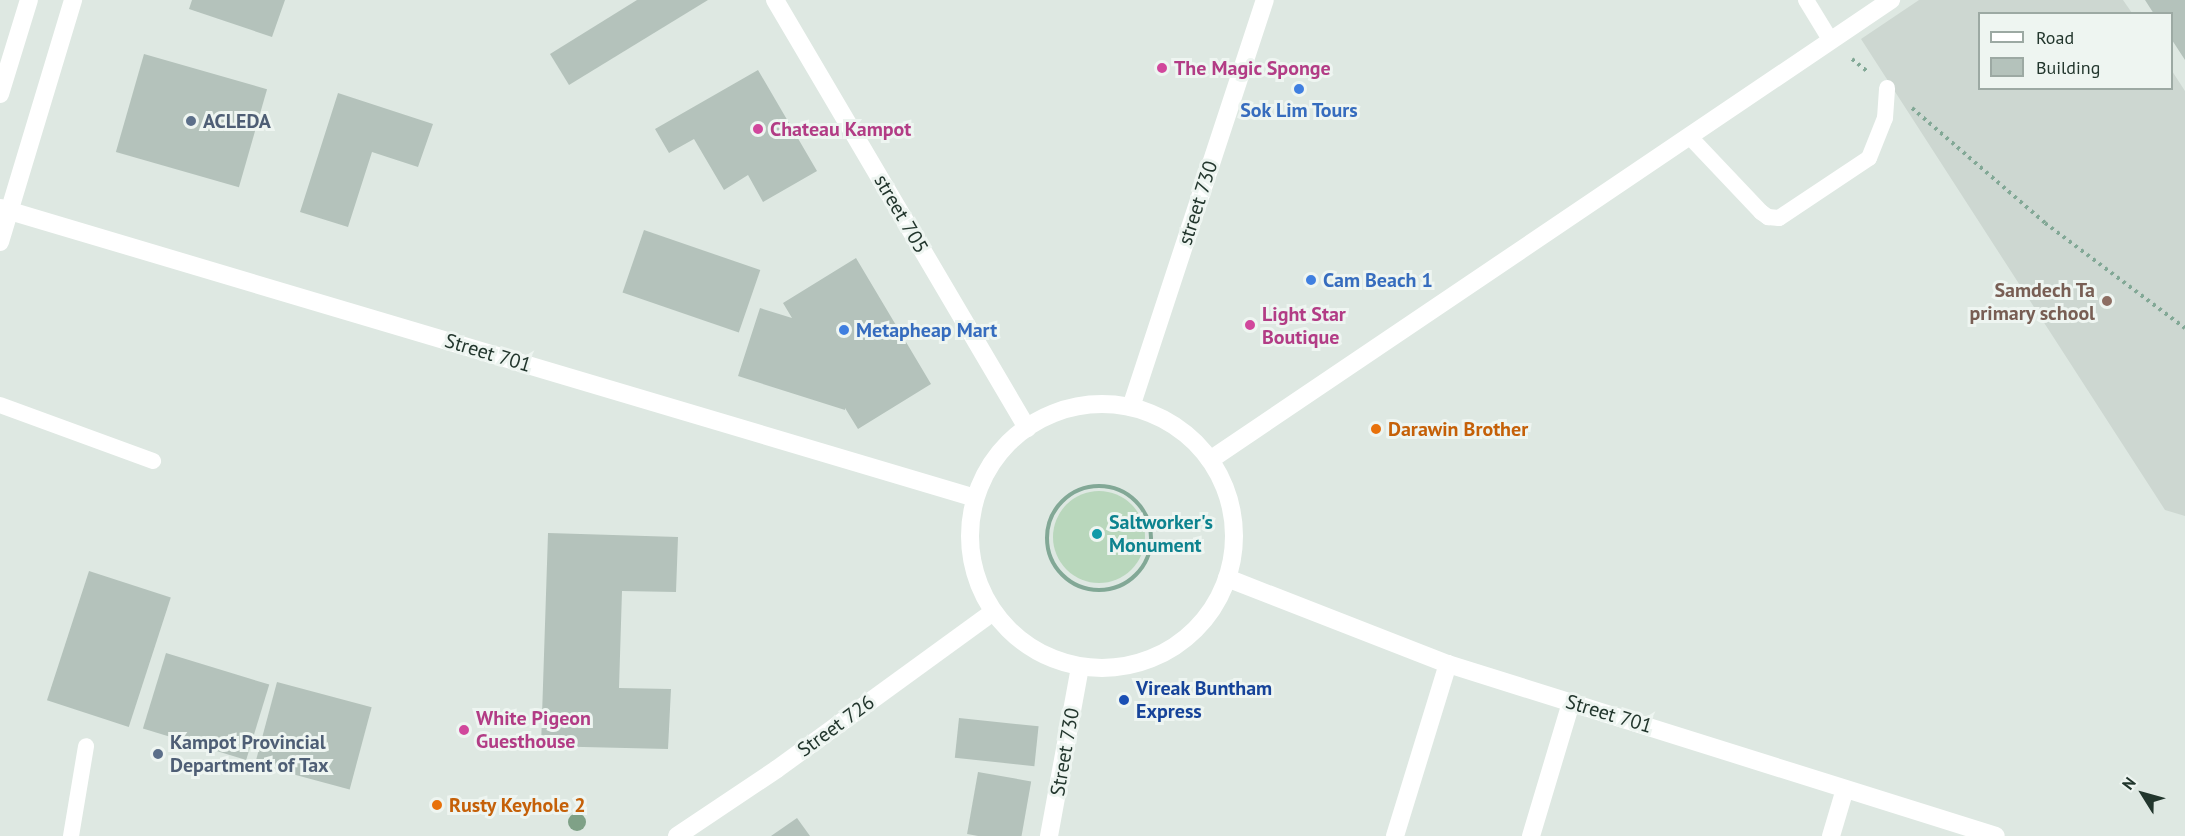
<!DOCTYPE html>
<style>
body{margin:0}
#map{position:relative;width:2185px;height:836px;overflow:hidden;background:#dee8e2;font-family:"PT Sans",sans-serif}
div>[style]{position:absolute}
.built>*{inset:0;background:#cdd7d1}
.green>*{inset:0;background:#b9d7bc}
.round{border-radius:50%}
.building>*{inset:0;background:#b4c2bb;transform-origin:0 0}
.path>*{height:4px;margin-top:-2px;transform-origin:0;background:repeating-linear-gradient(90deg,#82a896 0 3px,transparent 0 7.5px)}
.path>.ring{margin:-2px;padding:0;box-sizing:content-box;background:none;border:4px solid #82a896;border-radius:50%}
.service>*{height:16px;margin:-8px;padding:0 8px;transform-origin:8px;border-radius:8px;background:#fff}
.pedestrian>*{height:18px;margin:-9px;padding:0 9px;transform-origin:9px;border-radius:9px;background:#fff}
.minor>*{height:18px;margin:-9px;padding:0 9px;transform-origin:9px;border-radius:9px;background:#fff}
.tertiary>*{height:18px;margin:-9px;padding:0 9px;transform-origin:9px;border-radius:9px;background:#fff}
.tertiary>.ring{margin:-9px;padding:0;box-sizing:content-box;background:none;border:18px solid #fff;border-radius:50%}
.trees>*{width:18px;height:18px;margin:-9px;border-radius:50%;background:#7fa187}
.dots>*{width:16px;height:16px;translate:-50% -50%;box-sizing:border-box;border:3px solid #eef5f1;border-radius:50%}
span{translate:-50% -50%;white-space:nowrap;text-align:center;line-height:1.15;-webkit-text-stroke:6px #eef5f1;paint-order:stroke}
.hotel-label{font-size:20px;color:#b23c85;font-weight:700}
.left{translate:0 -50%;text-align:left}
.shop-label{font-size:20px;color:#366cbe;font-weight:700}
.service-label{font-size:20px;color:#4e5e75;font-weight:700}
.street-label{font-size:20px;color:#22362d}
.education-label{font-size:20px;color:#785e54;font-weight:700}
.right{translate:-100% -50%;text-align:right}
.food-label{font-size:20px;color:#c56008;font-weight:700}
.culture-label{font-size:20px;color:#0d838f;font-weight:700}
.transit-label{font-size:20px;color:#164399;font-weight:700}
.legend{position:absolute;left:1978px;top:12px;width:195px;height:78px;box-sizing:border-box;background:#eef5f1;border:2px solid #9ca9a3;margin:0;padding:8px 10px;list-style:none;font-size:18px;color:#22362d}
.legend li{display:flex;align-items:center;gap:12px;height:30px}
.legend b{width:30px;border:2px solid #9ca9a3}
.north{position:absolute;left:2113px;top:764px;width:60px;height:60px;-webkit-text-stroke:4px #eef5f1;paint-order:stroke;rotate:307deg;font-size:16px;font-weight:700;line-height:24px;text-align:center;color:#22362d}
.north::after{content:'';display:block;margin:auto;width:21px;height:27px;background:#22362d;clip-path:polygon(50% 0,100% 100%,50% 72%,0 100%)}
</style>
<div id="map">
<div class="built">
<i style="clip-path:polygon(1919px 0,2123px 0,2132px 13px,1980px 14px,1980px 88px,2172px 88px,2172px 71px,2185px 91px,2185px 516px,2165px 510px,1861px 39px)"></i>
</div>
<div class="green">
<i class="round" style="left:1053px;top:491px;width:92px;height:92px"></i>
</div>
<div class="building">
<i style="clip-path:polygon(192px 0,285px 0,272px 37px,189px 9px)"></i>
<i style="clip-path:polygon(637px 0,708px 0,569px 85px,550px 54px)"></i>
<i style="clip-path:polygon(2145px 0,2185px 0,2185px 60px,2172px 40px,2172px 14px,2154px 14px)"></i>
<i style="left:144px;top:54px;width:128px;height:102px;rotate:16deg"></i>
<i style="clip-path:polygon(758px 70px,817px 171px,763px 202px,748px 175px,724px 190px,694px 139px,669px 153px,655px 129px)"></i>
<i style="clip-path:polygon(338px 93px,433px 124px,418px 167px,372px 152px,348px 227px,300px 212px)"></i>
<i style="left:644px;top:230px;width:123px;height:66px;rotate:19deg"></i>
<i style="clip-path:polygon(856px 258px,931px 384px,858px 429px,845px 408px,845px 410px,738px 376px,760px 308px,792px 318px,783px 303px)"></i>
<i style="clip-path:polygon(548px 533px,678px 537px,676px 592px,622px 591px,619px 688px,671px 689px,668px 749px,541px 746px)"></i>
<i style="left:89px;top:571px;width:86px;height:136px;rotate:18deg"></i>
<i style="left:166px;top:653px;width:108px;height:79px;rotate:17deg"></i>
<i style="left:277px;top:682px;width:98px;height:85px;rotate:15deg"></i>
<i style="left:959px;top:718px;width:80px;height:40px;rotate:6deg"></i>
<i style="left:978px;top:772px;width:54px;height:63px;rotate:10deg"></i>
<i style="clip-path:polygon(797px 818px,810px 836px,771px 836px)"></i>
</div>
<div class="path">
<i style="left:1852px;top:59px;width:19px;rotate:39deg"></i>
<i style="left:1912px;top:108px;width:176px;rotate:40.8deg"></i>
<i style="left:2045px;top:223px;width:175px;rotate:36.9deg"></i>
<i class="ring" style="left:1047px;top:486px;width:100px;height:100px"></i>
</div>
<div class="service">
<i style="left:1806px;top:0;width:48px;rotate:58.6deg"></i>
<i style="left:1689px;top:136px;width:105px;rotate:46.5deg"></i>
<i style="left:1761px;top:212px;width:9px;rotate:36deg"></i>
<i style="left:1768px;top:217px;width:11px;rotate:5deg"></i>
<i style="left:1779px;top:218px;width:108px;rotate:-33.7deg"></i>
<i style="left:1869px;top:158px;width:43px;rotate:-68.2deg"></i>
<i style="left:1885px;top:118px;width:30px;rotate:-86deg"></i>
<i style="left:0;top:405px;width:163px;rotate:20.1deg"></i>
<i style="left:71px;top:836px;width:91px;rotate:-80.5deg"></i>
</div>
<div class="pedestrian">
<i style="left:0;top:94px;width:98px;rotate:-72.9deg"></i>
</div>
<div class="minor">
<i style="left:775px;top:0;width:497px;rotate:59.5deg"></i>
<i style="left:0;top:208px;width:1017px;rotate:16.56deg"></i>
<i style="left:1131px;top:407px;width:428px;rotate:-71.8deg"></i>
<i style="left:1227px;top:578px;width:237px;rotate:21.3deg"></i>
<i style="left:1448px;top:664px;width:574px;rotate:17.43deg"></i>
<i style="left:677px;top:836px;width:120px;rotate:-33.8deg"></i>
<i style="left:777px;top:769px;width:267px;rotate:-36deg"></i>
<i style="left:1395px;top:836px;width:180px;rotate:-72.9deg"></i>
<i style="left:1531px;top:836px;width:139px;rotate:-73.3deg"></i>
<i style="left:1831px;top:836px;width:49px;rotate:-73.4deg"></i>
</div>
<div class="tertiary">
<i style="left:0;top:242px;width:253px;rotate:-73.2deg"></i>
<i class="ring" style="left:970px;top:404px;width:246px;height:246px"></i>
<i style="left:1210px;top:460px;width:822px;rotate:-34.04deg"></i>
<i style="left:1049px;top:836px;width:172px;rotate:-79.6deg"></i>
</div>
<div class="trees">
<i style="left:577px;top:822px"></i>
</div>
<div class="dots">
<i style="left:1162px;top:68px;background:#d1479c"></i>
<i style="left:1299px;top:89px;background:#3f7fe0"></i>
<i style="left:191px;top:121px;background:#5c6f8a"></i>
<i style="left:758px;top:129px;background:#d1479c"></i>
<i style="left:1311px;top:280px;background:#3f7fe0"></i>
<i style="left:2107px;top:301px;background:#8d6e63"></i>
<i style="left:1250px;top:325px;background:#d1479c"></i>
<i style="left:844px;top:330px;background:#3f7fe0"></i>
<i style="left:1376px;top:429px;background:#e8710a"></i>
<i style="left:1097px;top:534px;background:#0f9aa8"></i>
<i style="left:1124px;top:700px;background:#1a4fb4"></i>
<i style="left:464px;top:730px;background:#d1479c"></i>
<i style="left:158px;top:754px;background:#5c6f8a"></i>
<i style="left:437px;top:805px;background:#e8710a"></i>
</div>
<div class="hotel-label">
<span class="left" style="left:1174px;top:68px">The Magic Sponge</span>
<span class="left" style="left:770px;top:129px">Chateau Kampot</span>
<span class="left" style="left:1262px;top:326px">Light Star<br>Boutique</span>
<span class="left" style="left:476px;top:730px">White Pigeon<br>Guesthouse</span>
</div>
<div class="shop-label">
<span style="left:1299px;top:110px">Sok Lim Tours</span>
<span class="left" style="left:1323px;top:280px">Cam Beach 1</span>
<span class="left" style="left:856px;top:330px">Metapheap Mart</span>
</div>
<div class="service-label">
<span class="left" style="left:203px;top:121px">ACLEDA</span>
<span class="left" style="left:170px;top:754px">Kampot Provincial<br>Department of Tax</span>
</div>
<div class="street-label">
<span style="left:1198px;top:203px;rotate:-72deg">street 730</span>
<span style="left:901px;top:214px;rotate:60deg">street 705</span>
<span style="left:488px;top:353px;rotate:17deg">Street 701</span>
<span style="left:1609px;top:714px;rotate:17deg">Street 701</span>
<span style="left:836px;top:726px;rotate:-36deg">Street 726</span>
<span style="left:1065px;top:752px;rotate:-80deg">Street 730</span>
</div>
<div class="education-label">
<span class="right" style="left:2095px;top:302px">Samdech Ta<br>primary school</span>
</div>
<div class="food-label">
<span class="left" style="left:1388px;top:429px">Darawin Brother</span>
<span class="left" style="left:449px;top:805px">Rusty Keyhole 2</span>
</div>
<div class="culture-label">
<span class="left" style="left:1109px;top:534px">Saltworker's<br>Monument</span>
</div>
<div class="transit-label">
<span class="left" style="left:1136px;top:700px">Vireak Buntham<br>Express</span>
</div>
<ul class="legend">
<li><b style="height:8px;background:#fff"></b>Road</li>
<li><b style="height:16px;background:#b4c2bb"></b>Building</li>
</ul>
<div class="north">N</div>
</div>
